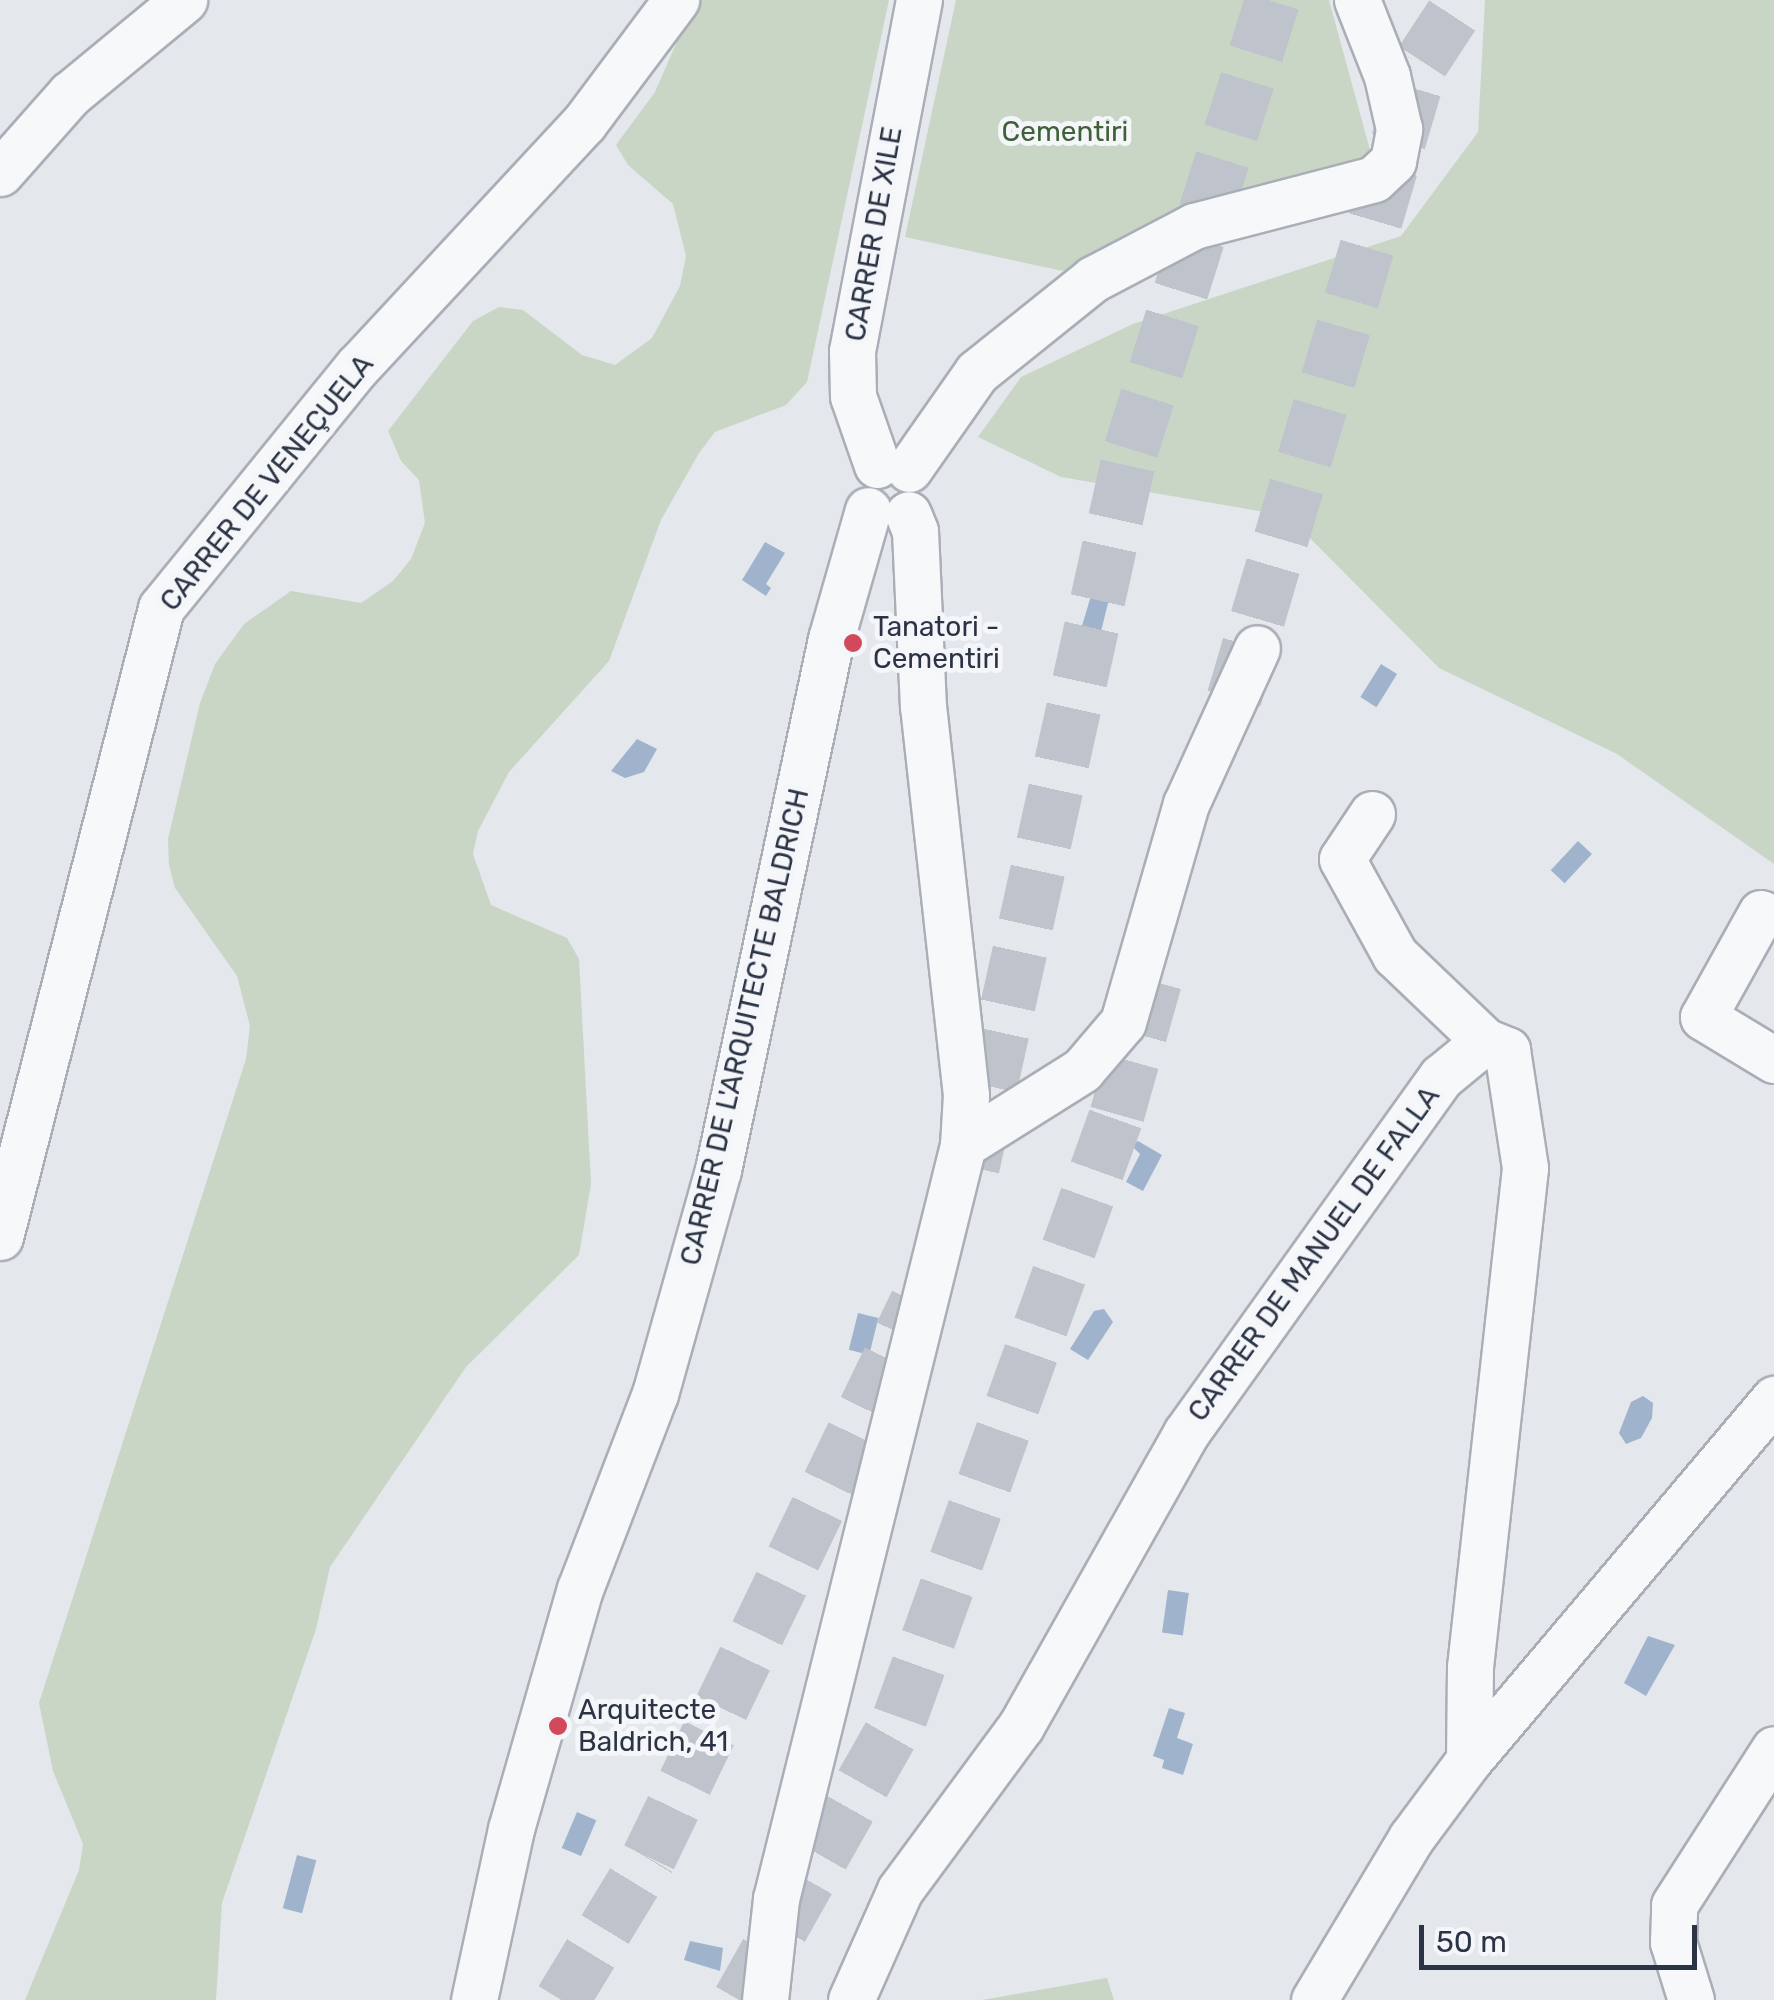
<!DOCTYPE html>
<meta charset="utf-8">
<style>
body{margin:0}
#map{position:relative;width:1774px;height:2000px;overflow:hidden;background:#e4e7ec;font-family:Rubik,sans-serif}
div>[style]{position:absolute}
.green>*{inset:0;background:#c9d6c5}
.water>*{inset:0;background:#9fb4cc;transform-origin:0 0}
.motorway-tunnel>*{height:55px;margin-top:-27.5px;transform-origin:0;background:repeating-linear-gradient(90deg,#bfc3cb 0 55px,transparent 0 83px)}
.roads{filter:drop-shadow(2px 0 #a9aeb7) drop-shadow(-2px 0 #a9aeb7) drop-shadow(0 2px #a9aeb7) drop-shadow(0 -2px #a9aeb7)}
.minor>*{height:45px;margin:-22.5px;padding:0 22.5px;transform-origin:22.5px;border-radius:22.5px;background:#f7f8fa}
.dots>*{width:28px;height:28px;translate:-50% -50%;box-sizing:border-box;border:5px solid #f4f6f9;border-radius:50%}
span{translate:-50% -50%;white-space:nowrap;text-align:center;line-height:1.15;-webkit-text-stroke:10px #f4f6f9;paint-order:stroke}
.park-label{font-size:28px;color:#3f6138}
.street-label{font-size:28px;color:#2b3445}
.poi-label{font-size:28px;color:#2b3445}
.left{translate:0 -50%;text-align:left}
.scale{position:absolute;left:1419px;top:1925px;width:278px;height:45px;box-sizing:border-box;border:5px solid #2b3445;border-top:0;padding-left:12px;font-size:30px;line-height:35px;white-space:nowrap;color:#2b3445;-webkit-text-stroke:8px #f4f6f9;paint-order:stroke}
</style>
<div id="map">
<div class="green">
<i style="clip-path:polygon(695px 0,889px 0,807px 382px,786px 405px,715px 432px,699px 453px,661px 520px,609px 661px,509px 772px,478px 831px,473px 854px,491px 905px,567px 938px,579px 959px,591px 1184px,579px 1255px,466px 1367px,330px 1567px,316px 1629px,222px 1903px,216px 2000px,25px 2000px,79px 1870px,83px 1844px,53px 1771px,39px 1703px,246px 1059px,250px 1026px,237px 976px,175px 888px,169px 865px,168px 839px,200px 703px,215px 664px,244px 624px,291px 591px,361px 603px,393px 581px,411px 559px,425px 523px,419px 480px,401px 461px,388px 431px,473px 321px,499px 307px,523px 310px,582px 355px,615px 365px,652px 338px,680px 286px,686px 256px,673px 204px,628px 165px,616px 145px,655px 92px)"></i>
<i style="clip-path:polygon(956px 0,1329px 0,1376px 172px,1077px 274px,905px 237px)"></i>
<i style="clip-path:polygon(1485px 0,1774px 0,1774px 864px,1617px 754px,1439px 668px,1288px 516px,1061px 477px,978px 437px,1021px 377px,1133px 324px,1401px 236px,1478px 132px)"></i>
<i style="clip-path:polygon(1107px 1978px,1114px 2000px,982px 2000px)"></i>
</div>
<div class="water">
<i style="clip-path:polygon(765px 542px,785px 553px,766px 584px,771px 588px,766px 596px,742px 580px)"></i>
<i style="clip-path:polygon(1110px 595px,1096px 652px,1076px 646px,1090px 599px)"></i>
<i style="left:1381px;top:664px;width:19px;height:39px;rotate:32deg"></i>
<i style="clip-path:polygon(637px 739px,657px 749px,644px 772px,625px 778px,611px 771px)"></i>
<i style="left:1578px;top:841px;width:19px;height:40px;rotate:43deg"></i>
<i style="clip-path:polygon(1138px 1141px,1162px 1155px,1143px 1191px,1126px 1182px,1140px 1154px,1131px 1145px)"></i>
<i style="clip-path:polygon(1104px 1309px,1113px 1322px,1088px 1360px,1070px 1349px,1094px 1311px)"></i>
<i style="left:858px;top:1313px;width:21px;height:38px;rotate:14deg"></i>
<i style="clip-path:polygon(1643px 1396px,1653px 1403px,1652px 1418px,1641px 1438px,1626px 1444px,1619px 1433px,1631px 1402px)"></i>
<i style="left:1168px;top:1590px;width:21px;height:43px;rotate:8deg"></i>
<i style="clip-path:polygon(1648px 1636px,1675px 1645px,1646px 1696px,1624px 1683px)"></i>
<i style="clip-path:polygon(1169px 1708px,1185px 1713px,1177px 1738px,1193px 1744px,1183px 1775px,1162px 1768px,1164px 1760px,1153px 1756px)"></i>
<i style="left:577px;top:1812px;width:21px;height:39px;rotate:23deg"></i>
<i style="left:297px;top:1855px;width:20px;height:55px;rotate:15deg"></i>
<i style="clip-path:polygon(690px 1941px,723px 1948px,720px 1971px,684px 1960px)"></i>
</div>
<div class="motorway-tunnel">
<i style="left:1234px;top:698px;width:664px;rotate:-73.56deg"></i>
<i style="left:1422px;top:61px;width:73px;rotate:-56.7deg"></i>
<i style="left:972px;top:1167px;width:735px;rotate:-77.51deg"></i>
<i style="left:1131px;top:449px;width:471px;rotate:-72.5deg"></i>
<i style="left:562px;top:2000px;width:167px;rotate:-58.7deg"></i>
<i style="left:649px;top:1857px;width:616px;rotate:-64.22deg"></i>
<i style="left:740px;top:2000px;width:325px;rotate:-60.5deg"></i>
<i style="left:900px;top:1717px;width:641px;rotate:-70.21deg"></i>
<i style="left:1117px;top:1114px;width:152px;rotate:-74.3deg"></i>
</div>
<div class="roads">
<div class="minor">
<i style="left:0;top:173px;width:106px;rotate:-48.5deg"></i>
<i style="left:70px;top:94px;width:148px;rotate:-39.5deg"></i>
<i style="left:877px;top:465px;width:73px;rotate:-109.2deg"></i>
<i style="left:853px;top:396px;width:45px;rotate:-91.3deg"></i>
<i style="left:852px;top:351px;width:357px;rotate:-79.2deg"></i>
<i style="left:909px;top:469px;width:118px;rotate:-55deg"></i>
<i style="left:977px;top:372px;width:149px;rotate:-38.7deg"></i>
<i style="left:1093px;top:279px;width:114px;rotate:-27.7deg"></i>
<i style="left:1194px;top:226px;width:186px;rotate:-14.6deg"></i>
<i style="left:1374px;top:179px;width:26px;rotate:-43deg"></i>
<i style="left:1393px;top:161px;width:33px;rotate:-79deg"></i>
<i style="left:1399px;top:129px;width:54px;rotate:-102.8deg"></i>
<i style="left:1387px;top:76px;width:82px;rotate:-111.5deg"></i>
<i style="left:1372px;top:814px;width:54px;rotate:123.7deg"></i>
<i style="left:1342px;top:859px;width:110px;rotate:61.1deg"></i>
<i style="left:1395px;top:955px;width:124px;rotate:43.7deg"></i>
<i style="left:1761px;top:913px;width:119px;rotate:119.1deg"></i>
<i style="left:1703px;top:1017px;width:83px;rotate:31.2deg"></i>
<i style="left:963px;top:1145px;width:141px;rotate:-32.2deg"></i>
<i style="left:1082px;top:1070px;width:63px;rotate:-49.5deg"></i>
<i style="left:1123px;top:1022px;width:227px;rotate:-73.9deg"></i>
<i style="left:1186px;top:804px;width:171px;rotate:-65.5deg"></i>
<i style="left:0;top:1237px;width:649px;rotate:-75.64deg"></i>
<i style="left:161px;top:608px;width:312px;rotate:-50.9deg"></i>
<i style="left:358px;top:366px;width:332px;rotate:-47.1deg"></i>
<i style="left:584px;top:123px;width:154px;rotate:-53.2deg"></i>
<i style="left:1469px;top:1760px;width:473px;rotate:-49.8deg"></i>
<i style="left:474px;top:2000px;width:175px;rotate:-77.8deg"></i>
<i style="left:511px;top:1829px;width:250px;rotate:-74deg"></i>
<i style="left:580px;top:1589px;width:209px;rotate:-69deg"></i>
<i style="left:655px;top:1394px;width:233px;rotate:-74.3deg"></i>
<i style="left:718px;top:1170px;width:543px;rotate:-77.99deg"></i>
<i style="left:831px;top:639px;width:134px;rotate:-74deg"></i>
<i style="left:765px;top:2000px;width:102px;rotate:-83.8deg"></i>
<i style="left:776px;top:1899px;width:777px;rotate:-76.07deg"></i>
<i style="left:963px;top:1145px;width:50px;rotate:-86.6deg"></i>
<i style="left:966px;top:1095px;width:390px;rotate:-96.3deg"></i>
<i style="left:923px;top:707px;width:176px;rotate:-92.6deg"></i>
<i style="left:915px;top:531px;width:18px;rotate:-112deg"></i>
<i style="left:851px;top:2000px;width:120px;rotate:-66deg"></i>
<i style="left:900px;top:1890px;width:204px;rotate:-53.6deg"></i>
<i style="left:1021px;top:1726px;width:336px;rotate:-60.6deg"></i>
<i style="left:1186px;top:1433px;width:438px;rotate:-54.4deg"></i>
<i style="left:1441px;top:1077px;width:57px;rotate:-39.3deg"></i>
<i style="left:1485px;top:1041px;width:24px;rotate:22deg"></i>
<i style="left:1507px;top:1050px;width:119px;rotate:81.3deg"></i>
<i style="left:1525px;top:1168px;width:502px;rotate:96.29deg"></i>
<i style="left:1470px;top:1667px;width:93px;rotate:90.6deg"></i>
<i style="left:1469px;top:1760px;width:97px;rotate:126.6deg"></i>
<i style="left:1411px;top:1838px;width:189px;rotate:120.9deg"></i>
<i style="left:1691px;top:2000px;width:61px;rotate:-107.2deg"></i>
<i style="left:1673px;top:1942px;width:37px;rotate:-88deg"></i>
<i style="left:1674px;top:1905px;width:185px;rotate:-57.3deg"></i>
</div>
</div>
<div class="dots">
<i style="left:853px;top:643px;background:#d1495b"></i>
<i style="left:558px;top:1726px;background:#d1495b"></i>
</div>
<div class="park-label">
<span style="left:1065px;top:132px">Cementiri</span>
</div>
<div class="street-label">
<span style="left:874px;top:234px;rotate:-80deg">CARRER DE XILE</span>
<span style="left:267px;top:483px;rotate:-51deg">CARRER DE VENEÇUELA</span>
<span style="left:745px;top:1027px;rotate:-77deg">CARRER DE L'ARQUITECTE BALDRICH</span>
<span style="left:1314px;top:1254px;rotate:-54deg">CARRER DE MANUEL DE FALLA</span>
</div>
<div class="poi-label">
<span class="left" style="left:873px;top:643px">Tanatori -<br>Cementiri</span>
<span class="left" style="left:578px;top:1726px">Arquitecte<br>Baldrich, 41</span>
</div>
<div class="scale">50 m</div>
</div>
